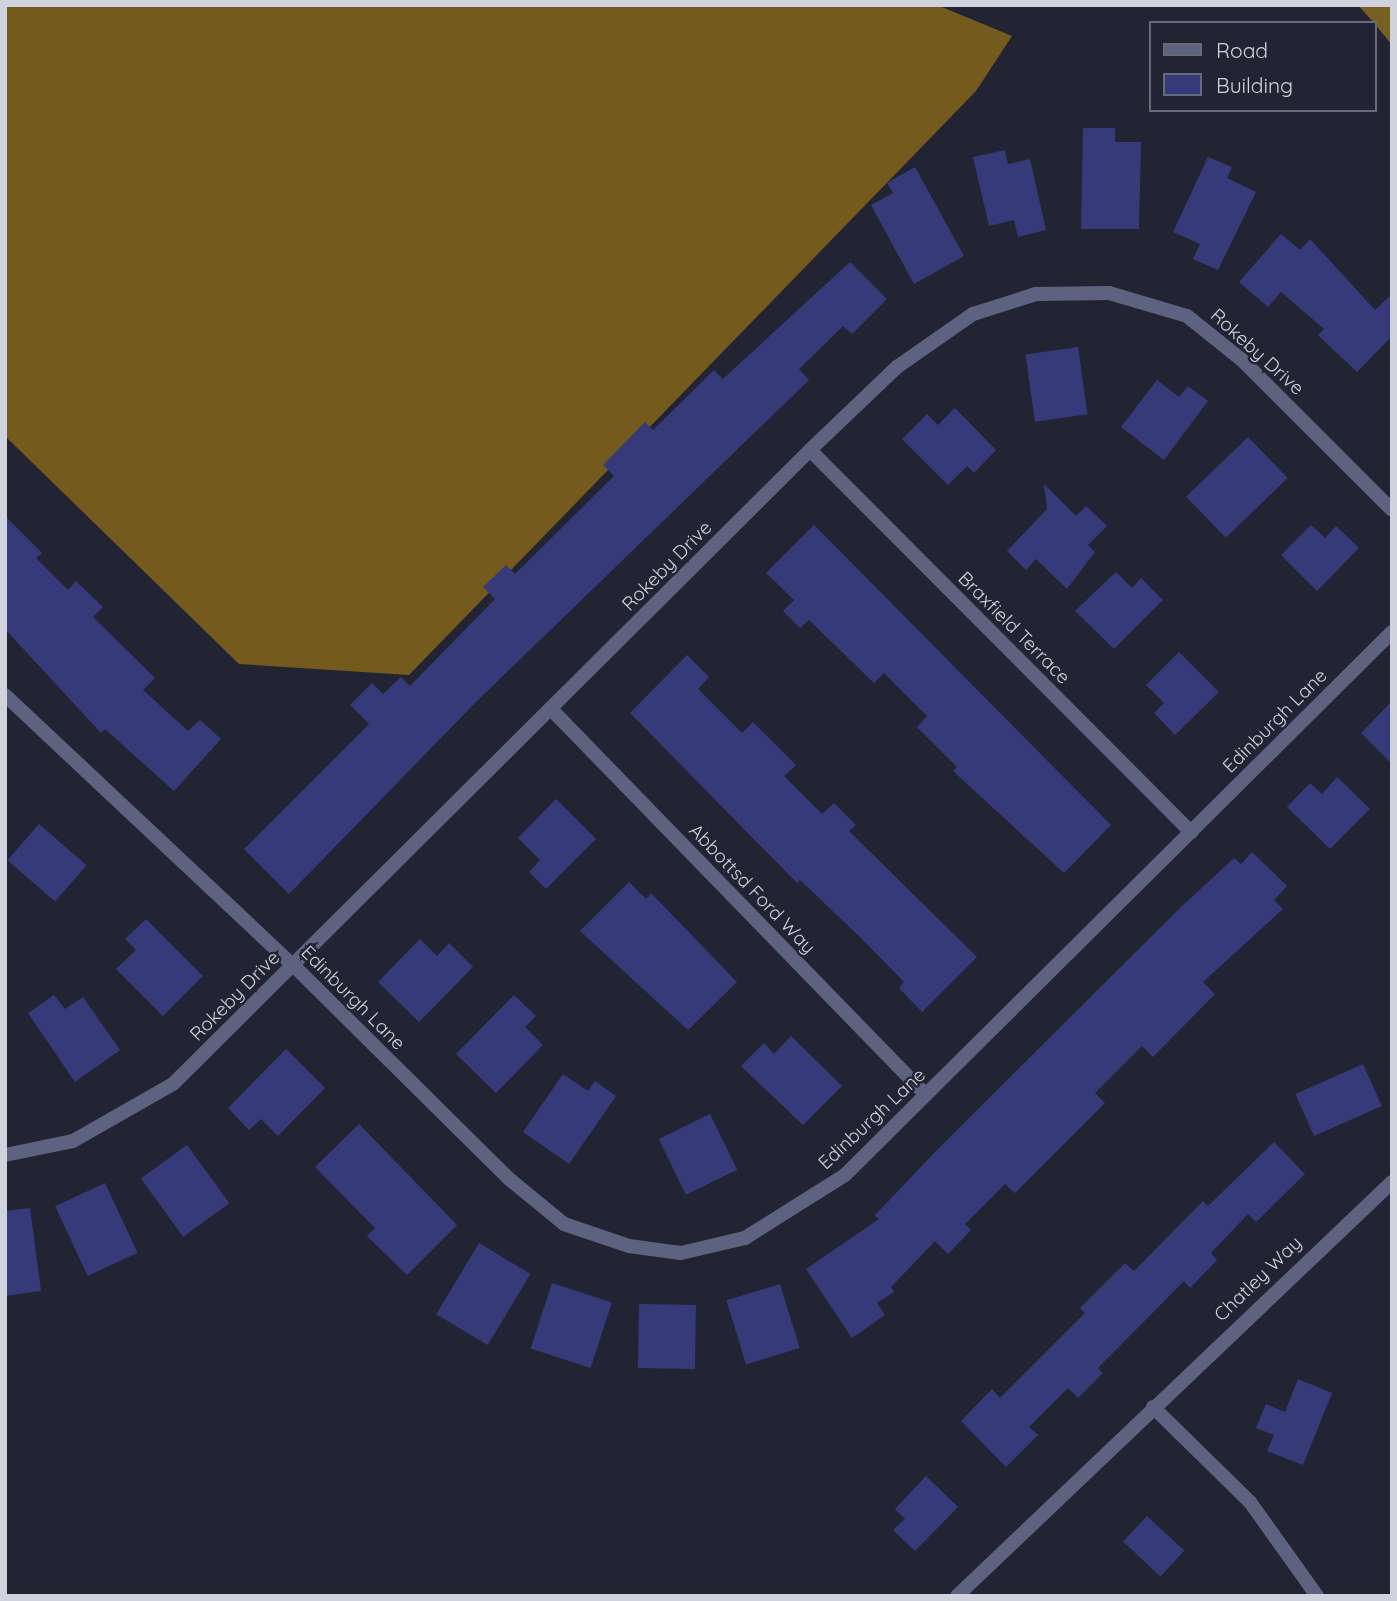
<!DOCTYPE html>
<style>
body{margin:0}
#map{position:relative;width:1397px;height:1601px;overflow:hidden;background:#222434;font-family:Quicksand,sans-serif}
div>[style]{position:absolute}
.forest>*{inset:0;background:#745b1d}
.water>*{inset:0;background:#775e21}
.building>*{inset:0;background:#363a79;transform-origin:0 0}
.street>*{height:14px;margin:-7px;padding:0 7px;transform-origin:7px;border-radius:7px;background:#5d6280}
span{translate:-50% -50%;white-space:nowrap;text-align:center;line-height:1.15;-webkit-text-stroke:5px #222434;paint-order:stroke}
.street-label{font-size:19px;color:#d0d2dd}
.frame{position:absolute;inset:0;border:7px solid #d0d2dd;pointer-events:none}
.legend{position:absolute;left:1149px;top:21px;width:228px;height:91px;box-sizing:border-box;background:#222434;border:2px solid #686a78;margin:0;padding:9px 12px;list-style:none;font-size:21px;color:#d0d2dd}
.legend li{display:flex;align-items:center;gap:14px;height:35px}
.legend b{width:35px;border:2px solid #686a78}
</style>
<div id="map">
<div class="forest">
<i style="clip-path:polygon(5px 5px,937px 5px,1012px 36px,976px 91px,409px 675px,239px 664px,5px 436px)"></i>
</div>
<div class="water">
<i style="clip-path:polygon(1358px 5px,1392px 5px,1392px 45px,1374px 23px)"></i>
</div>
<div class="building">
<i style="clip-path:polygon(1083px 128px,1115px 128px,1115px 142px,1141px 142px,1139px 229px,1081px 229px)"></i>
<i style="clip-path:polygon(1005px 150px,1008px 164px,1030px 159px,1046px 230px,1018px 237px,1014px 220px,989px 226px,973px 157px)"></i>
<i style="clip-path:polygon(1208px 157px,1232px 167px,1227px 178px,1256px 192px,1218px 270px,1193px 259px,1200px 244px,1173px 232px)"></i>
<i style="clip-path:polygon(915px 167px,964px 256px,914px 284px,871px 205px,893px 193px,887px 183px)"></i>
<i style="clip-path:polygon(1281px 234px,1300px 250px,1310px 239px,1375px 310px,1392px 294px,1392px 336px,1357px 372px,1318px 335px,1324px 329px,1281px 292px,1268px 307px,1239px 282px)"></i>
<i style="clip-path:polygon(850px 262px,887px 299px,852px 334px,843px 326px,799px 369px,809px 380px,476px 702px,289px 894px,244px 849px,369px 724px,350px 705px,372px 683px,383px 694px,401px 677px,410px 686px,495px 599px,483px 587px,506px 565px,515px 574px,614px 476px,603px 465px,645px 422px,653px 430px,714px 370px,723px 379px)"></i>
<i style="left:1078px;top:347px;width:68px;height:53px;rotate:82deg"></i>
<i style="clip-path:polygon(1157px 380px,1179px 397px,1188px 386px,1208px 401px,1164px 460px,1121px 427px)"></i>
<i style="clip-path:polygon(955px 408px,996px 450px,974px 473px,967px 466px,948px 485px,902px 439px,927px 414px,938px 425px)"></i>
<i style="left:1248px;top:437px;width:57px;height:86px;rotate:46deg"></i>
<i style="clip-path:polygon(1044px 484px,1076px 516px,1086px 506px,1107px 526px,1088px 545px,1095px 552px,1067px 589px,1036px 559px,1026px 570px,1007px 551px,1047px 509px)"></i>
<i style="clip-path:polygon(5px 516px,42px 553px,36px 558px,68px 590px,76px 581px,103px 607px,93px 617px,155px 678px,143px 690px,188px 731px,200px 720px,221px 739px,174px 791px,105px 729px,101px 733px,5px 629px)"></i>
<i style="clip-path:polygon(814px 525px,1111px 825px,1064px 873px,953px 771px,957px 767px,917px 727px,927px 716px,884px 673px,874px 683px,809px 620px,800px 628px,783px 611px,794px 600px,766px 573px)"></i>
<i style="clip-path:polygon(1311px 525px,1325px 538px,1336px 526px,1359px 548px,1317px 591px,1281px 555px)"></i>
<i style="clip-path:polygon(1116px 572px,1132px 588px,1141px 578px,1163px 600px,1114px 649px,1075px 611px)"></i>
<i style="clip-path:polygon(1179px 652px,1219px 692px,1175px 735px,1154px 713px,1164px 703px,1146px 685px)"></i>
<i style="clip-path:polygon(687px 655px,709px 677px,698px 689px,742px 733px,753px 722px,796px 765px,784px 776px,822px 814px,834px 803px,856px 825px,849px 831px,977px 957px,922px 1012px,899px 988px,904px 982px,862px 939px,800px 880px,797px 883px,630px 713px)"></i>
<i style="clip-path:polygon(1392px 701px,1392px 764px,1361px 733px)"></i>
<i style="clip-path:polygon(1337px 777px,1370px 809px,1330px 849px,1287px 807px,1310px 783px,1322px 794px)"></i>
<i style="clip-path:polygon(556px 799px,596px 839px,546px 889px,529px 872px,540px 860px,518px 838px)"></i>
<i style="left:39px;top:824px;width:63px;height:48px;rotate:41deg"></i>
<i style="clip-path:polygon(1252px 852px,1287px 886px,1274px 900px,1283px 909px,1203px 982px,1215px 994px,1153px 1057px,1142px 1046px,1095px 1093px,1105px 1103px,1015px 1193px,1005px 1184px,965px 1224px,971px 1230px,948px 1254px,935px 1241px,891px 1287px,894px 1292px,877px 1303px,885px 1315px,852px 1338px,806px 1269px,879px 1219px,875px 1215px,938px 1149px,1182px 906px,1234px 858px,1241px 864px)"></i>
<i style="clip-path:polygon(629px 882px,646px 899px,651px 893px,737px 982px,688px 1030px,580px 931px)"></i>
<i style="clip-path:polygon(146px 919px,203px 976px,163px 1016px,116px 969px,136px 950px,125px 939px)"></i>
<i style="clip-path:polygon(420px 939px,437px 956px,449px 943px,473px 967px,419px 1022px,378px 982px)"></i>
<i style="clip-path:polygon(54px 995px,65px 1009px,83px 997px,120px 1050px,75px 1082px,28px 1013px)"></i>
<i style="clip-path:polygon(514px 995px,536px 1016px,525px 1027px,543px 1045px,496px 1093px,456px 1054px)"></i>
<i style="clip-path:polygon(791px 1036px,842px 1086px,803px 1125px,741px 1066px,764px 1043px,774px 1054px)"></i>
<i style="clip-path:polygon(286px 1049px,325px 1088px,278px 1136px,261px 1119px,249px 1130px,228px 1108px)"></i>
<i style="left:1363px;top:1064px;width:46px;height:74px;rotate:66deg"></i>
<i style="clip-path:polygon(563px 1074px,588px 1091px,595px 1081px,616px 1096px,569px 1164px,523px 1132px)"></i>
<i style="left:710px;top:1114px;width:62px;height:57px;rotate:64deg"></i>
<i style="clip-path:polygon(359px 1124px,457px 1225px,407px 1275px,367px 1236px,375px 1228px,315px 1167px)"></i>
<i style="clip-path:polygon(1274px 1142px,1305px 1174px,1256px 1222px,1248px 1214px,1211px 1253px,1217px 1260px,1190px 1288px,1184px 1281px,1098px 1368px,1103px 1373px,1078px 1398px,1068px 1388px,1029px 1427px,1038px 1435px,1006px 1467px,961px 1421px,992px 1389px,1000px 1398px,1085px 1313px,1080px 1308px,1125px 1263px,1134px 1271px,1203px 1201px,1208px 1206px)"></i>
<i style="left:187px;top:1145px;width:72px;height:57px;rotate:54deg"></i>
<i style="left:105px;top:1183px;width:77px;height:55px;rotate:65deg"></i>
<i style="clip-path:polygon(30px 1208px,41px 1291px,5px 1296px,5px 1211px)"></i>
<i style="left:479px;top:1243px;width:60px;height:83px;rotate:31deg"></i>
<i style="left:552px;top:1283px;width:63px;height:69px;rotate:18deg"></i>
<i style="left:780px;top:1284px;width:67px;height:56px;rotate:73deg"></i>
<i style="left:639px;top:1304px;width:57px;height:64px;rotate:1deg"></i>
<i style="clip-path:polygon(1298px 1379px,1332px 1393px,1303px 1465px,1267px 1451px,1274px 1435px,1256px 1428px,1266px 1404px,1285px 1412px)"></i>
<i style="clip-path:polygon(926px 1476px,958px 1507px,915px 1551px,893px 1530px,905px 1519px,895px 1509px)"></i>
<i style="left:1147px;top:1516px;width:51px;height:35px;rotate:43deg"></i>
</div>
<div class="street">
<i style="left:810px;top:450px;width:540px;rotate:45.08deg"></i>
<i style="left:5px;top:695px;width:396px;rotate:43.2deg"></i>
<i style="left:294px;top:966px;width:301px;rotate:44.7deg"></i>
<i style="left:508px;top:1178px;width:72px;rotate:39.4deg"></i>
<i style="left:564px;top:1224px;width:69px;rotate:18.7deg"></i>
<i style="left:629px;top:1246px;width:52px;rotate:7.7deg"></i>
<i style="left:681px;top:1253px;width:66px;rotate:-13.2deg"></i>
<i style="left:745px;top:1238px;width:118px;rotate:-32.2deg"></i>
<i style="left:845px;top:1175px;width:771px;rotate:-44.79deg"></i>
<i style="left:551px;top:709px;width:538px;rotate:45.83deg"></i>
<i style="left:5px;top:1155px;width:69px;rotate:-11.6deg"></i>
<i style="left:73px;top:1141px;width:115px;rotate:-29.7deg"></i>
<i style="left:173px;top:1084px;width:899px;rotate:-44.86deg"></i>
<i style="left:810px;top:450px;width:120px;rotate:-43.7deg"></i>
<i style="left:897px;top:367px;width:93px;rotate:-34.9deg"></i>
<i style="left:973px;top:314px;width:66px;rotate:-17.6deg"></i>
<i style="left:1036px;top:294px;width:73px;rotate:-0.8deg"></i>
<i style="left:1109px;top:293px;width:81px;rotate:16.4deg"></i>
<i style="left:1187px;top:316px;width:70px;rotate:38.7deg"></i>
<i style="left:1242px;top:360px;width:212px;rotate:45deg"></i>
<i style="left:1153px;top:1407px;width:136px;rotate:44.4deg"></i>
<i style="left:1250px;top:1502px;width:115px;rotate:54.5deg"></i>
<i style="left:957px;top:1596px;width:601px;rotate:-43.58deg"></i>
</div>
<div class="street-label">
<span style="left:1257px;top:352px;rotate:42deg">Rokeby Drive</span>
<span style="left:667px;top:566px;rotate:-45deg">Rokeby Drive</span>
<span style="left:1014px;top:628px;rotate:45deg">Braxfield Terrace</span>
<span style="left:1275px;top:721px;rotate:-45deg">Edinburgh Lane</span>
<span style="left:752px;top:889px;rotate:46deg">Abbottsd Ford Way</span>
<span style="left:235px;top:996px;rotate:-45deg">Rokeby Drive</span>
<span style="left:353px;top:998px;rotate:45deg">Edinburgh Lane</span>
<span style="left:872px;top:1119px;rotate:-43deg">Edinburgh Lane</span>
<span style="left:1258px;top:1279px;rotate:-44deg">Chatley Way</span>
</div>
<div class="frame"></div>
<ul class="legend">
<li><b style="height:9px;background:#5d6280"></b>Road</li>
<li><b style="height:19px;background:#363a79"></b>Building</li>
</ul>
</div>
